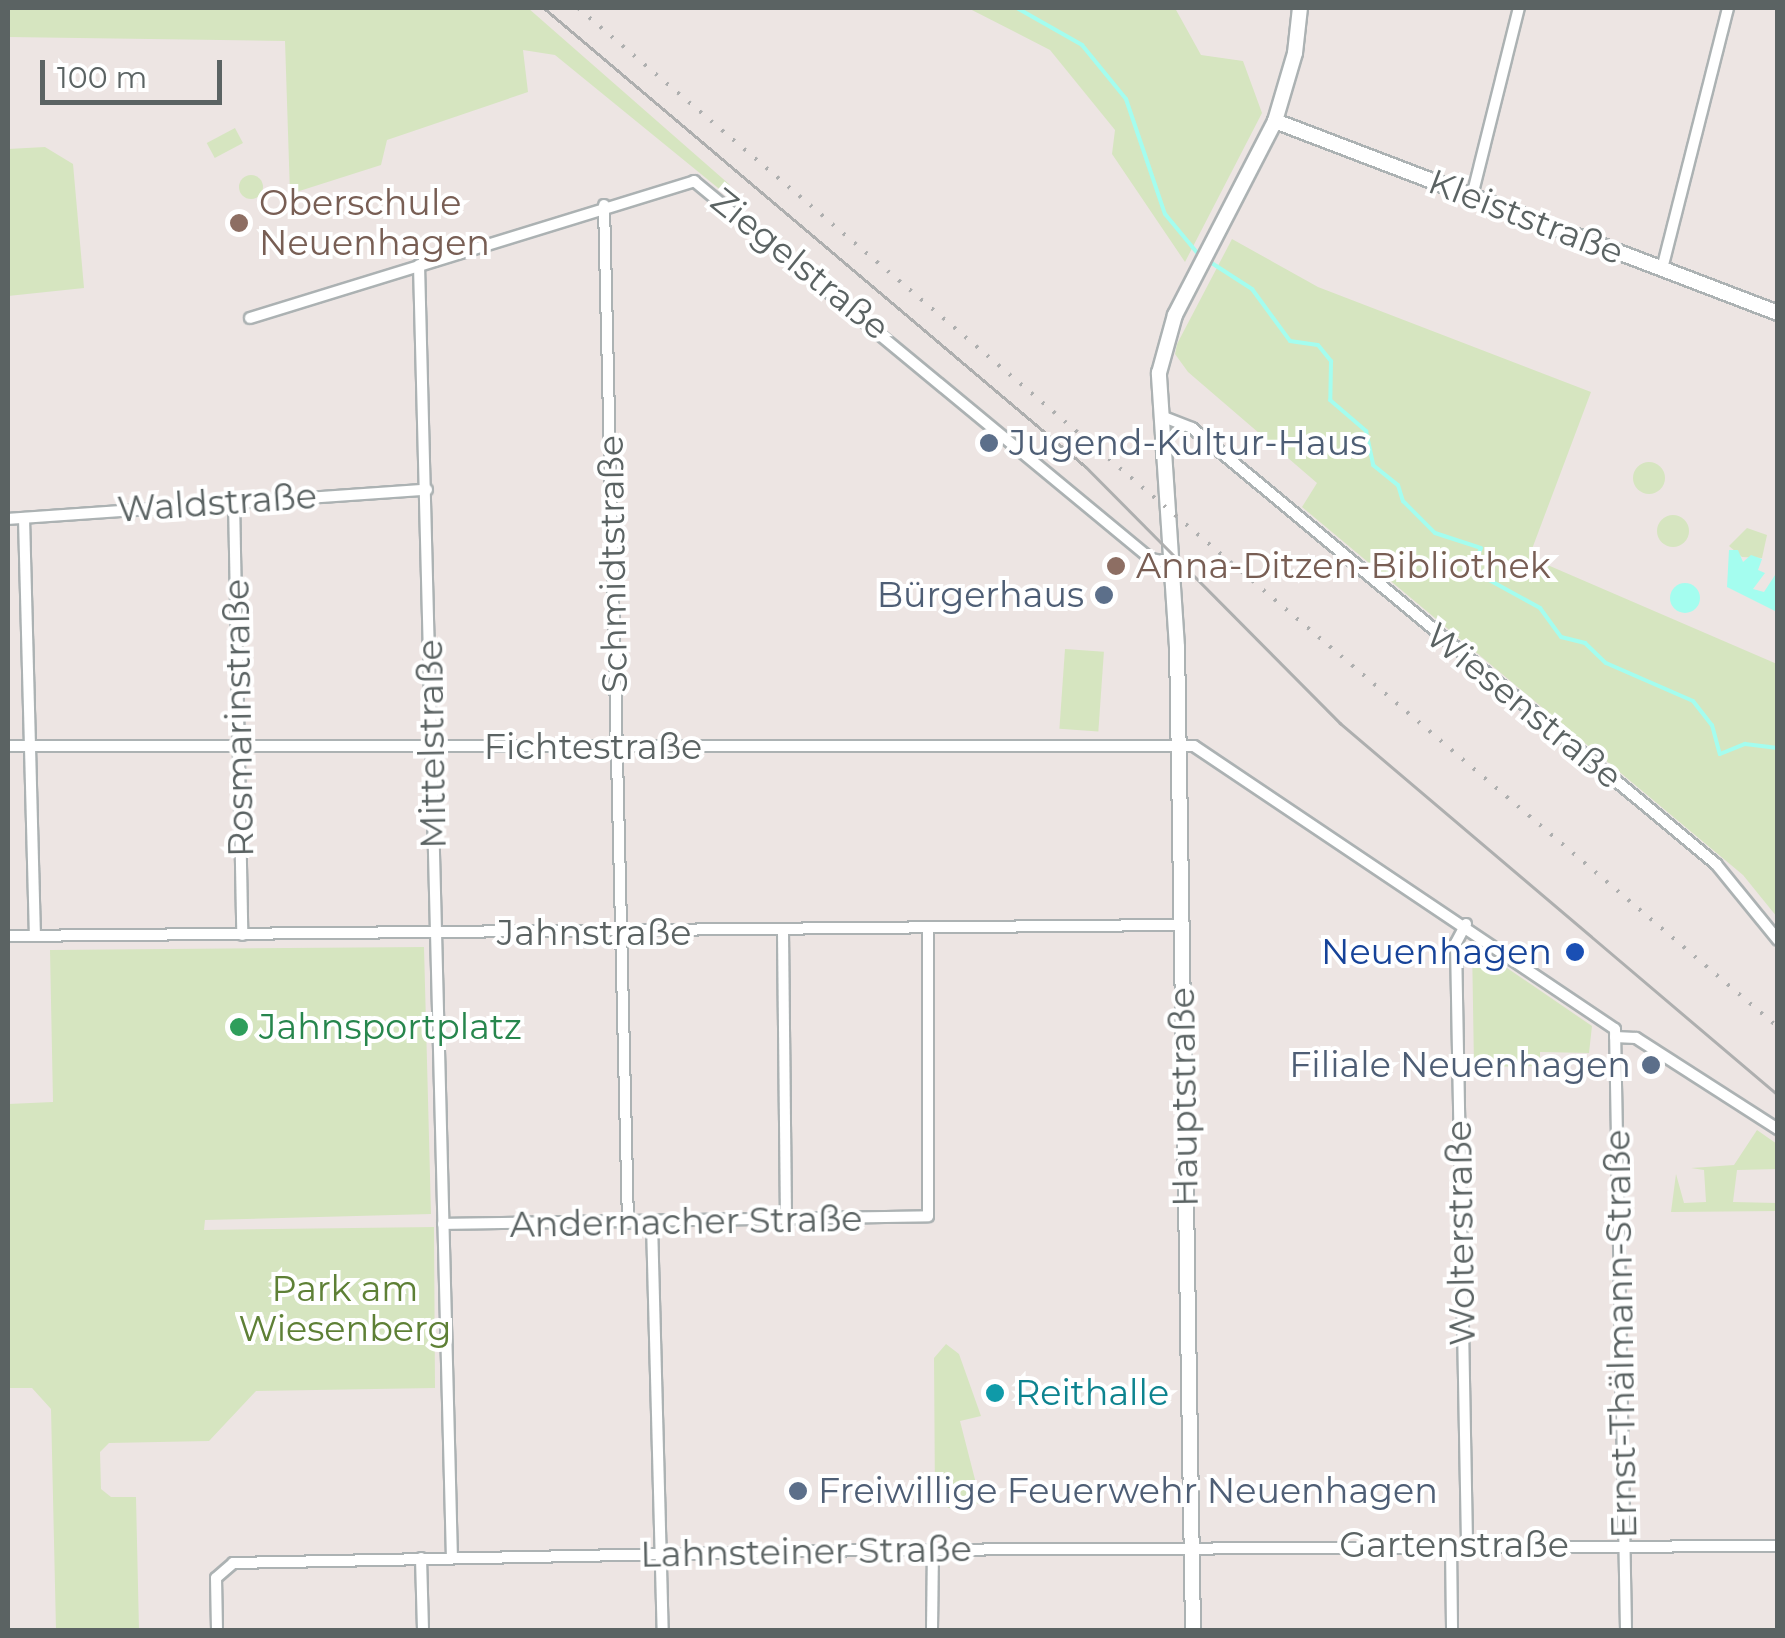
<!DOCTYPE html>
<meta charset="utf-8">
<style>
body{margin:0}
#map{position:relative;width:1785px;height:1638px;overflow:hidden;background:#ede5e3;font-family:Montserrat,sans-serif}
div>[style]{position:absolute}
.green>*{inset:0;background:#d6e5c0;transform-origin:0 0}
.round{border-radius:50%}
.water>*{inset:0;background:#a4fdef}
.stream>*{height:4px;margin:-2px;padding:0 2px;transform-origin:2px;border-radius:2px;background:#a4fdef}
.roads{filter:drop-shadow(2px 0 #acb2b3) drop-shadow(-2px 0 #acb2b3) drop-shadow(0 2px #acb2b3) drop-shadow(0 -2px #acb2b3)}
.street>*{height:10px;margin:-5px;padding:0 5px;transform-origin:5px;border-radius:5px;background:#fff}
.secondary>*{height:14px;margin:-7px;padding:0 7px;transform-origin:7px;border-radius:7px;background:#fff}
.tram>*{height:2.5px;margin:-1.25px;padding:0 1.25px;transform-origin:1.25px;border-radius:1.25px;background:#aeafaf}
.rail>*{height:4px;margin-top:-2px;transform-origin:0;background:repeating-linear-gradient(90deg,#aeafaf 0 2.5px,transparent 0 14.5px)}
.dots>*{width:28px;height:28px;translate:-50% -50%;box-sizing:border-box;border:5px solid #fff;border-radius:50%}
span{translate:-50% -50%;white-space:nowrap;text-align:center;line-height:1.15;-webkit-text-stroke:8px #fff;paint-order:stroke}
.education-label{font-size:35px;color:#785e54}
.left{translate:0 -50%;text-align:left}
.street-label{font-size:35px;color:#5b6363}
.service-label{font-size:35px;color:#4e5e75}
.right{translate:-100% -50%;text-align:right}
.transit-label{font-size:35px;color:#164399}
.leisure-label{font-size:35px;color:#27864d}
.park-label{font-size:35px;color:#5e8036}
.culture-label{font-size:35px;color:#0d838f}
.frame{position:absolute;inset:0;border:10px solid #5b6363;pointer-events:none}
.scale{position:absolute;left:40px;top:60px;width:182px;height:45px;box-sizing:border-box;border:5px solid #5b6363;border-top:0;padding-left:12px;font-size:30px;line-height:35px;white-space:nowrap;color:#5b6363;-webkit-text-stroke:8px #fff;paint-order:stroke}
</style>
<div id="map">
<div class="green">
<i style="clip-path:polygon(8px 8px,528px 8px,730px 185px,723px 192px,555px 55px,523px 50px,528px 92px,387px 140px,381px 165px,290px 194px,285px 41px,8px 37px)"></i>
<i style="clip-path:polygon(968px 8px,1175px 8px,1201px 55px,1243px 61px,1262px 113px,1185px 262px,1112px 154px,1115px 130px,1050px 50px)"></i>
<i style="left:235px;top:128px;width:17px;height:32px;rotate:62deg"></i>
<i style="clip-path:polygon(45px 147px,73px 164px,84px 288px,8px 296px,8px 149px)"></i>
<i class="round" style="left:239px;top:175px;width:24px;height:24px"></i>
<i style="clip-path:polygon(1232px 239px,1318px 287px,1591px 392px,1529px 557px,1777px 664px,1777px 917px,1743px 875px,1302px 507px,1317px 483px,1188px 372px,1175px 354px,1177px 344px)"></i>
<i class="round" style="left:1633px;top:462px;width:32px;height:32px"></i>
<i class="round" style="left:1657px;top:515px;width:32px;height:32px"></i>
<i style="clip-path:polygon(1747px 528px,1767px 535px,1762px 558px,1742px 557px,1729px 546px)"></i>
<i style="left:1065px;top:649px;width:39px;height:80px;rotate:4deg"></i>
<i style="clip-path:polygon(1472px 944px,1592px 1026px,1589px 1053px,1540px 1052px,1540px 1066px,1474px 1067px)"></i>
<i style="clip-path:polygon(424px 947px,431px 1214px,205px 1220px,204px 1230px,434px 1227px,435px 1388px,256px 1391px,209px 1441px,109px 1443px,100px 1452px,101px 1489px,111px 1497px,136px 1497px,139px 1630px,56px 1630px,51px 1409px,32px 1388px,8px 1388px,8px 1104px,53px 1102px,50px 950px)"></i>
<i style="clip-path:polygon(1757px 1130px,1777px 1144px,1777px 1169px,1737px 1170px,1733px 1202px,1777px 1203px,1777px 1211px,1671px 1212px,1676px 1174px,1684px 1203px,1706px 1202px,1704px 1170px,1691px 1168px,1734px 1165px)"></i>
<i style="clip-path:polygon(946px 1344px,959px 1354px,981px 1416px,960px 1421px,981px 1503px,949px 1508px,935px 1502px,934px 1358px)"></i>
</div>
<div class="water">
<i style="clip-path:polygon(1729px 550px,1738px 550px,1743px 562px,1751px 555px,1762px 559px,1758px 570px,1765px 573px,1753px 589px,1764px 592px,1777px 572px,1777px 612px,1727px 587px)"></i>
<i class="round" style="left:1670px;top:583px;width:30px;height:30px"></i>
</div>
<div class="stream">
<i style="left:1017px;top:8px;width:75px;rotate:29.6deg"></i>
<i style="left:1082px;top:45px;width:70px;rotate:50.8deg"></i>
<i style="left:1126px;top:99px;width:121px;rotate:71.3deg"></i>
<i style="left:1165px;top:214px;width:53px;rotate:50.3deg"></i>
<i style="left:1207px;top:260px;width:54px;rotate:32.8deg"></i>
<i style="left:1252px;top:289px;width:64px;rotate:53.8deg"></i>
<i style="left:1290px;top:341px;width:28px;rotate:8deg"></i>
<i style="left:1318px;top:345px;width:21px;rotate:51deg"></i>
<i style="left:1331px;top:361px;width:39px;rotate:91deg"></i>
<i style="left:1330px;top:400px;width:48px;rotate:40.7deg"></i>
<i style="left:1366px;top:431px;width:35px;rotate:78deg"></i>
<i style="left:1373px;top:465px;width:32px;rotate:39deg"></i>
<i style="left:1398px;top:485px;width:17px;rotate:73deg"></i>
<i style="left:1403px;top:501px;width:45px;rotate:45deg"></i>
<i style="left:1435px;top:533px;width:48px;rotate:18.1deg"></i>
<i style="left:1481px;top:548px;width:24px;rotate:114deg"></i>
<i style="left:1471px;top:570px;width:79px;rotate:28.8deg"></i>
<i style="left:1540px;top:608px;width:36px;rotate:54deg"></i>
<i style="left:1561px;top:637px;width:25px;rotate:14deg"></i>
<i style="left:1585px;top:643px;width:29px;rotate:44deg"></i>
<i style="left:1606px;top:663px;width:95px;rotate:23.6deg"></i>
<i style="left:1693px;top:701px;width:31px;rotate:52deg"></i>
<i style="left:1712px;top:725px;width:30px;rotate:75deg"></i>
<i style="left:1720px;top:754px;width:27px;rotate:-22deg"></i>
<i style="left:1745px;top:744px;width:33px;rotate:7deg"></i>
</div>
<div class="roads">
<div class="street">
<i style="left:1472px;top:196px;width:194px;rotate:-76deg"></i>
<i style="left:604px;top:205px;width:1018px;rotate:88.65deg"></i>
<i style="left:419px;top:265px;width:1292px;rotate:88.54deg"></i>
<i style="left:1662px;top:269px;width:269px;rotate:-75.8deg"></i>
<i style="left:250px;top:318px;width:465px;rotate:-17.1deg"></i>
<i style="left:694px;top:181px;width:593px;rotate:39.6deg"></i>
<i style="left:1151px;top:559px;width:21px;rotate:11deg"></i>
<i style="left:1161px;top:416px;width:33px;rotate:21deg"></i>
<i style="left:1192px;top:428px;width:682px;rotate:39.76deg"></i>
<i style="left:1716px;top:864px;width:98px;rotate:50.8deg"></i>
<i style="left:234px;top:500px;width:435px;rotate:88.9deg"></i>
<i style="left:24px;top:518px;width:418px;rotate:88.5deg"></i>
<i style="left:8px;top:519px;width:420px;rotate:-4deg"></i>
<i style="left:8px;top:746px;width:1186px"></i>
<i style="left:1194px;top:746px;width:507px;rotate:33.91deg"></i>
<i style="left:1615px;top:1029px;width:601px;rotate:88.95deg"></i>
<i style="left:1466px;top:924px;width:21px;rotate:118deg"></i>
<i style="left:1456px;top:943px;width:602px;rotate:88.95deg"></i>
<i style="left:783px;top:932px;width:289px;rotate:89.4deg"></i>
<i style="left:8px;top:936px;width:1173px;rotate:-0.54deg"></i>
<i style="left:1615px;top:1037px;width:21px;rotate:3deg"></i>
<i style="left:1636px;top:1038px;width:169px;rotate:32.7deg"></i>
<i style="left:652px;top:1223px;width:407px;rotate:88.5deg"></i>
<i style="left:443px;top:1224px;width:485px;rotate:-0.9deg"></i>
<i style="left:928px;top:1216px;width:286px;rotate:-90deg"></i>
<i style="left:1451px;top:1545px;width:85px;rotate:89.3deg"></i>
<i style="left:421px;top:1558px;width:72px;rotate:88.4deg"></i>
<i style="left:217px;top:1630px;width:52px;rotate:-91.1deg"></i>
<i style="left:216px;top:1578px;width:23px;rotate:-41deg"></i>
<i style="left:233px;top:1563px;width:638px;rotate:-1.17deg"></i>
<i style="left:871px;top:1550px;width:907px;rotate:-0.25deg"></i>
<i style="left:932px;top:1630px;width:80px;rotate:-89.3deg"></i>
</div>
<div class="secondary">
<i style="left:1275px;top:121px;width:538px;rotate:20.89deg"></i>
<i style="left:1193px;top:1630px;width:983px;rotate:-90.93deg"></i>
<i style="left:1177px;top:647px;width:275px;rotate:-93.8deg"></i>
<i style="left:1159px;top:373px;width:60px;rotate:-74.6deg"></i>
<i style="left:1175px;top:315px;width:218px;rotate:-62.7deg"></i>
<i style="left:1275px;top:121px;width:71px;rotate:-73.6deg"></i>
<i style="left:1295px;top:53px;width:45px;rotate:-83.7deg"></i>
</div>
</div>
<div class="tram">
<i style="left:544px;top:8px;width:710px;rotate:40.26deg"></i>
<i style="left:1086px;top:467px;width:361px;rotate:45.2deg"></i>
<i style="left:1340px;top:723px;width:575px;rotate:40.34deg"></i>
</div>
<div class="rail">
<i style="left:578px;top:8px;width:1574px;rotate:40.34deg"></i>
</div>
<div class="dots">
<i style="left:239px;top:223px;background:#8d6e63"></i>
<i style="left:989px;top:443px;background:#5c6f8a"></i>
<i style="left:1116px;top:566px;background:#8d6e63"></i>
<i style="left:1104px;top:595px;background:#5c6f8a"></i>
<i style="left:1575px;top:952px;background:#1a4fb4"></i>
<i style="left:239px;top:1027px;background:#2e9e5b"></i>
<i style="left:1651px;top:1065px;background:#5c6f8a"></i>
<i style="left:995px;top:1393px;background:#0f9aa8"></i>
<i style="left:798px;top:1491px;background:#5c6f8a"></i>
</div>
<div class="education-label">
<span class="left" style="left:259px;top:223px">Oberschule<br>Neuenhagen</span>
<span class="left" style="left:1136px;top:566px">Anna-Ditzen-Bibliothek</span>
</div>
<div class="street-label">
<span style="left:1526px;top:217px;rotate:21deg">Kleiststraße</span>
<span style="left:800px;top:264px;rotate:39deg">Ziegelstraße</span>
<span style="left:217px;top:503px;rotate:-4deg">Waldstraße</span>
<span style="left:613px;top:564px;rotate:-91deg">Schmidtstraße</span>
<span style="left:1524px;top:706px;rotate:39deg">Wiesenstraße</span>
<span style="left:239px;top:718px;rotate:-91deg">Rosmarinstraße</span>
<span style="left:432px;top:744px;rotate:-91deg">Mittelstraße</span>
<span style="left:593px;top:747px">Fichtestraße</span>
<span style="left:594px;top:933px">Jahnstraße</span>
<span style="left:1184px;top:1097px;rotate:-91deg">Hauptstraße</span>
<span style="left:686px;top:1222px;rotate:-1deg">Andernacher Straße</span>
<span style="left:1461px;top:1233px;rotate:-91deg">Wolterstraße</span>
<span style="left:1621px;top:1334px;rotate:-91deg">Ernst-Thälmann-Straße</span>
<span style="left:1454px;top:1545px">Gartenstraße</span>
<span style="left:806px;top:1552px;rotate:-1deg">Lahnsteiner Straße</span>
</div>
<div class="service-label">
<span class="left" style="left:1009px;top:443px">Jugend-Kultur-Haus</span>
<span class="right" style="left:1084px;top:595px">Bürgerhaus</span>
<span class="right" style="left:1631px;top:1065px">Filiale Neuenhagen</span>
<span class="left" style="left:818px;top:1491px">Freiwillige Feuerwehr Neuenhagen</span>
</div>
<div class="transit-label">
<span class="right" style="left:1552px;top:952px">Neuenhagen</span>
</div>
<div class="leisure-label">
<span class="left" style="left:259px;top:1027px">Jahnsportplatz</span>
</div>
<div class="park-label">
<span style="left:345px;top:1309px">Park am<br>Wiesenberg</span>
</div>
<div class="culture-label">
<span class="left" style="left:1015px;top:1393px">Reithalle</span>
</div>
<div class="frame"></div>
<div class="scale">100 m</div>
</div>
